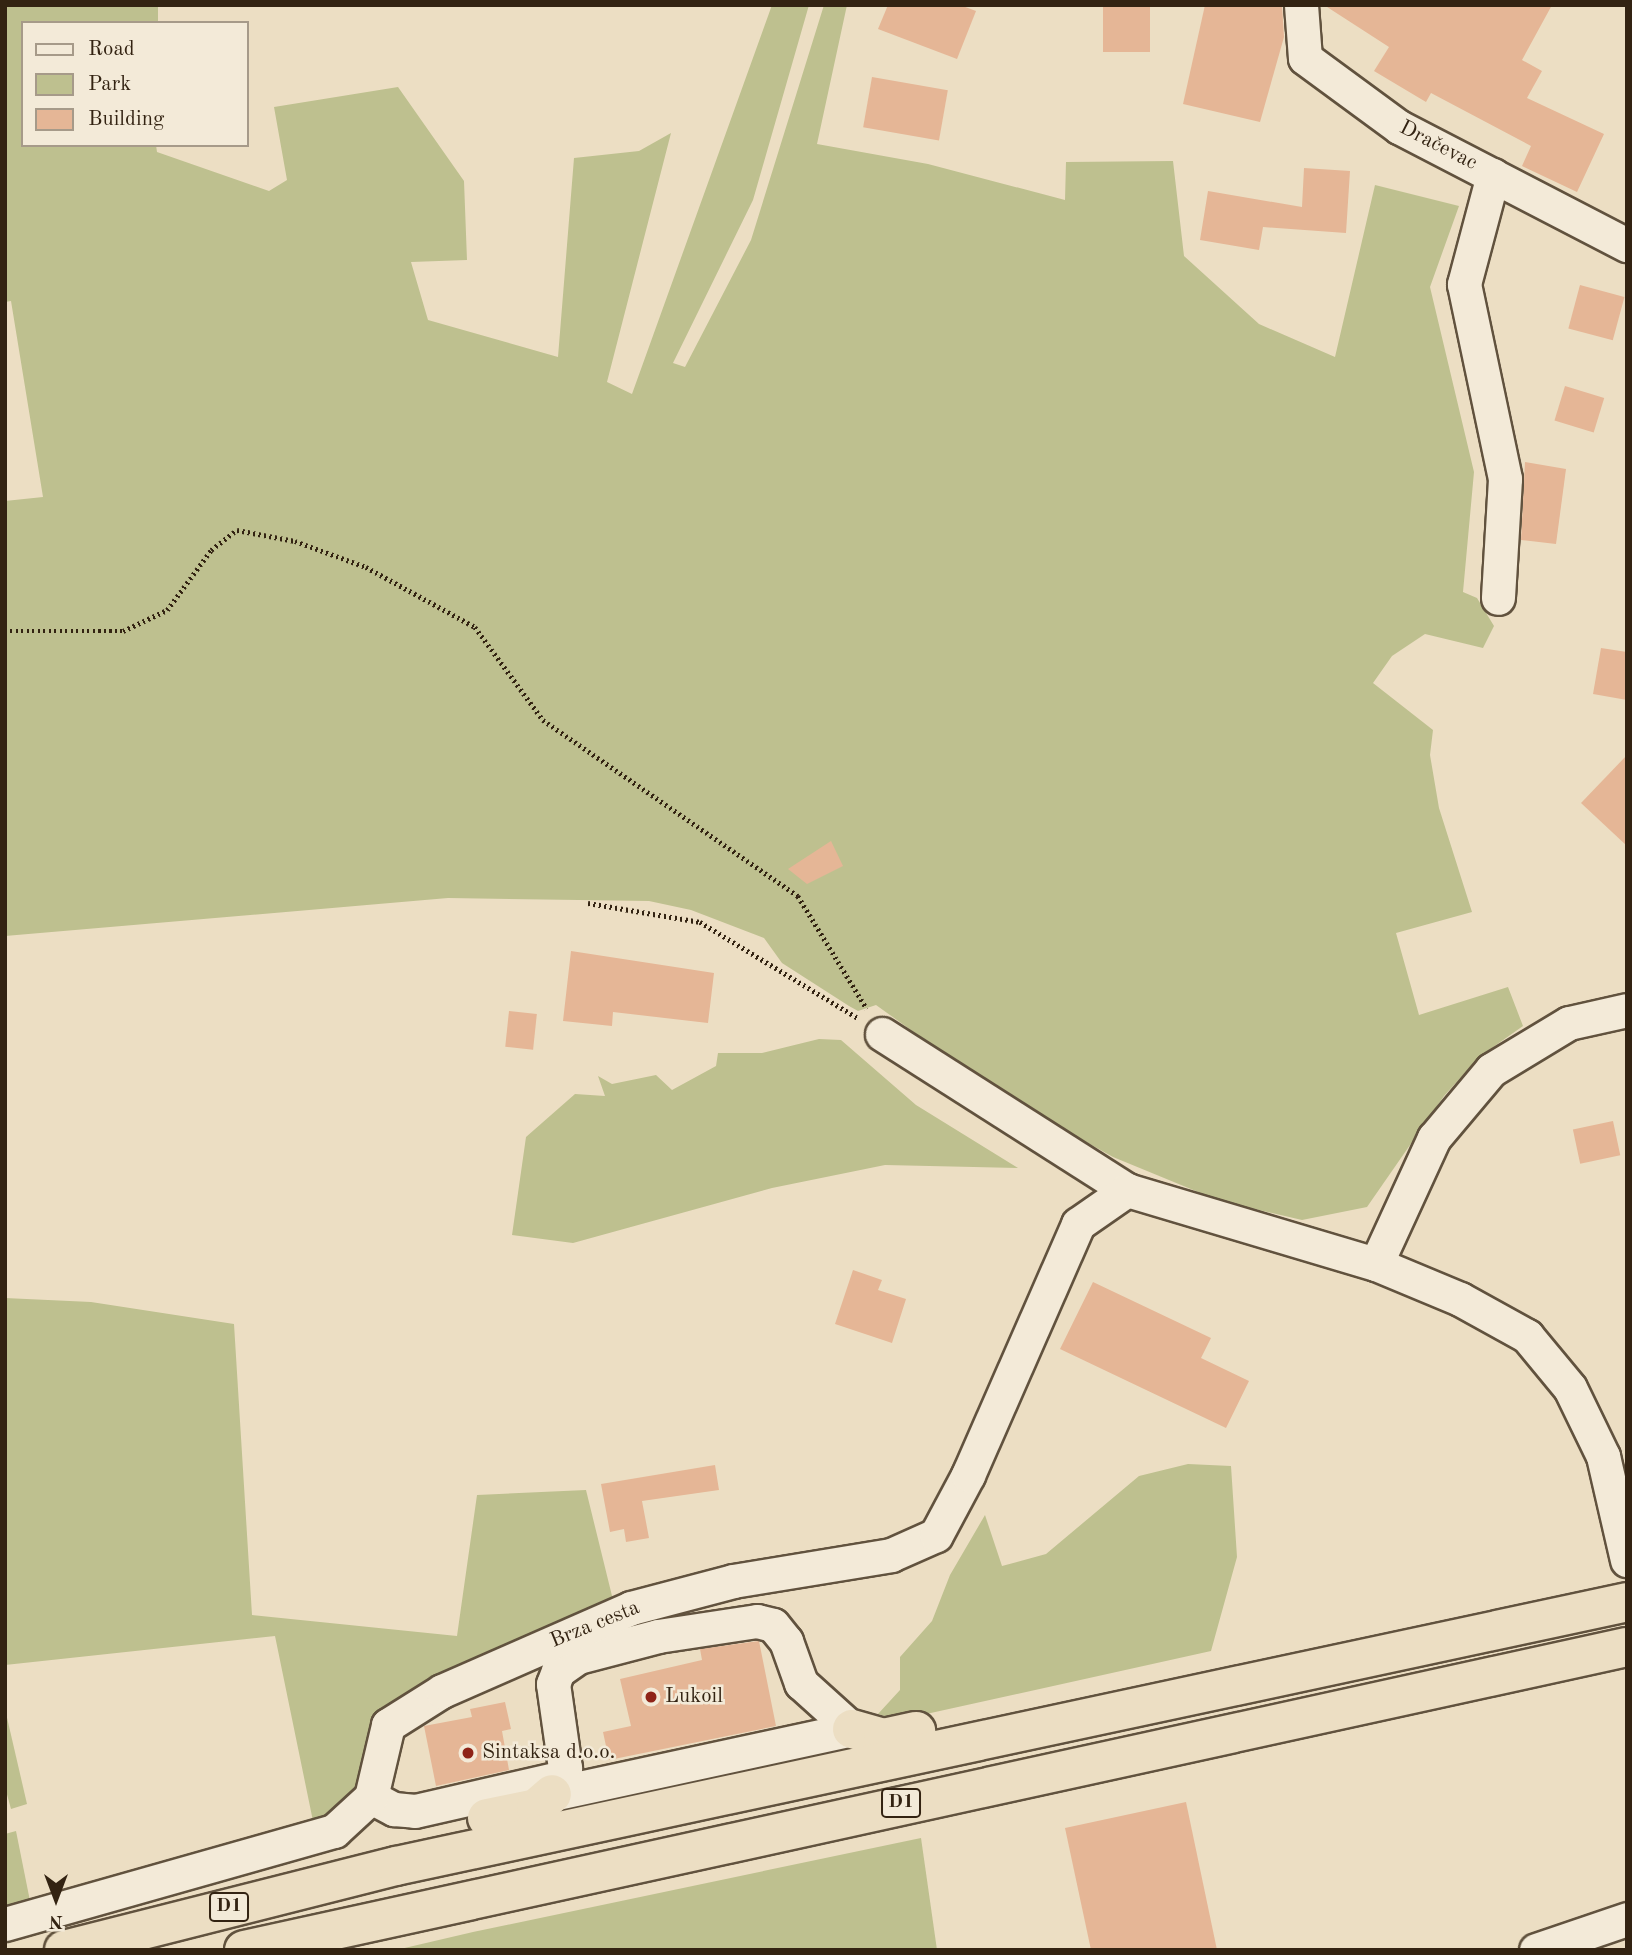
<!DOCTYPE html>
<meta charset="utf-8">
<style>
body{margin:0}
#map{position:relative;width:1632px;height:1955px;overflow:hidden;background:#ecdec3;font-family:"Old Standard TT",serif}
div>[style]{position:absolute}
.green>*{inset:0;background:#bec08f}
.building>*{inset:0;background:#e5b696;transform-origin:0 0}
.path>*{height:4.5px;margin-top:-2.25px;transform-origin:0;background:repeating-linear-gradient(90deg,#332312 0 2px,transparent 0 5.5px)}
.roads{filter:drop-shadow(2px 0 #61523e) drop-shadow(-2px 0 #61523e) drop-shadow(0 2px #61523e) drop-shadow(0 -2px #61523e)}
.minor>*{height:33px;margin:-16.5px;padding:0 16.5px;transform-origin:16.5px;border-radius:16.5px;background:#f3ead8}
.highway>*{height:38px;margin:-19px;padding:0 19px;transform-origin:19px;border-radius:19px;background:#ecdec3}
.dots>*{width:19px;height:19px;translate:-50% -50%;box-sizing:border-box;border:4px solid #f3ead8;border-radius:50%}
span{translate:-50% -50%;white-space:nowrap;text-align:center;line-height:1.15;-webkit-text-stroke:5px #f3ead8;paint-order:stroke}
.shield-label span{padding:2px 5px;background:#f3ead8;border:2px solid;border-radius:5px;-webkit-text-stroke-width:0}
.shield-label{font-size:19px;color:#332312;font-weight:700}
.street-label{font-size:21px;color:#332312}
.poi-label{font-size:21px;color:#332312}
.left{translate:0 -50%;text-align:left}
.frame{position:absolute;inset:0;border:7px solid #332312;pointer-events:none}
.legend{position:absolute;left:21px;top:21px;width:228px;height:126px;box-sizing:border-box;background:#f3ead8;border:2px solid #a69a89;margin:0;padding:9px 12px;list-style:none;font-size:21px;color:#332312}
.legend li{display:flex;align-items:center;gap:14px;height:35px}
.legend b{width:35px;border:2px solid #a69a89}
.north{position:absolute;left:21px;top:1864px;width:70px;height:70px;-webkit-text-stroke:5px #f3ead8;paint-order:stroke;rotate:180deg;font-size:19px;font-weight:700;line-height:28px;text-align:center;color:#332312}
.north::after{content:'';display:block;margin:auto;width:24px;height:32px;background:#332312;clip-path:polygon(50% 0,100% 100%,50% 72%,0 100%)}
</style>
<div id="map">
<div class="green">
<i style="clip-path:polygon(5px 5px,158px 5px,158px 23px,23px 23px,23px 145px,156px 145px,157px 152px,269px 191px,287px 180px,274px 107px,398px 87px,464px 181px,467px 260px,411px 262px,428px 320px,558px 357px,574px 158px,639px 151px,671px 133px,607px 382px,632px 394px,772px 5px,809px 5px,753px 200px,673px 363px,685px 367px,751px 240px,824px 5px,847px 5px,817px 144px,928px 164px,1065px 200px,1066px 162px,1173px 161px,1184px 256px,1259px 324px,1335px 357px,1375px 185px,1459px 206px,1430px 287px,1474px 472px,1463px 592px,1477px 598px,1494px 626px,1483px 648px,1425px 634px,1392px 656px,1373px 683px,1433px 730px,1430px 755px,1439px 808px,1472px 912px,1396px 933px,1419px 1015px,1508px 987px,1523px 1026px,1479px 1057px,1444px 1096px,1367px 1207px,1302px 1220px,1220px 1201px,1113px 1157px,999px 1093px,876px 1005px,858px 1011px,849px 1006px,782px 963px,764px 938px,691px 910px,649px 901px,448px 898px,5px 936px,5px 501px,43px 497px,11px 301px,5px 302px)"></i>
<i style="clip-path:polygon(819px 1039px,841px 1040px,916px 1105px,1018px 1168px,885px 1165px,772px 1188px,573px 1243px,512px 1235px,526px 1137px,575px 1094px,605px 1096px,598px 1076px,612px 1084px,656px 1075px,672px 1090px,716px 1066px,718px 1053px,762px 1053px)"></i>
<i style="clip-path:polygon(5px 1298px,91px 1302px,234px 1324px,252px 1615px,457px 1636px,477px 1495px,586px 1490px,614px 1604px,428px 1683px,354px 1799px,314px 1826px,275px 1636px,5px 1665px)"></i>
<i style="clip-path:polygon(1188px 1464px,1231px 1466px,1237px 1557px,1211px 1651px,899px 1720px,878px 1714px,900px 1690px,900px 1657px,932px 1621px,950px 1575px,985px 1515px,1002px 1566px,1046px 1554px,1139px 1476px)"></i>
<i style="clip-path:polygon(5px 1709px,27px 1804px,11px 1809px,5px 1787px)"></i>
<i style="clip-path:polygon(16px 1831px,31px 1906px,5px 1917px,5px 1834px)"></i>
<i style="clip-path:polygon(921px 1838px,937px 1950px,396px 1950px,473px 1932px)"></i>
</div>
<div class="building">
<i style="clip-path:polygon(888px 5px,960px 5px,976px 11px,957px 59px,878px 29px)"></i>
<i style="left:1103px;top:5px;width:47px;height:47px"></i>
<i style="clip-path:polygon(1205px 5px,1282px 5px,1284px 37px,1260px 122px,1183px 104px)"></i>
<i style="clip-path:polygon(1324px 5px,1552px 5px,1522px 60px,1542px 71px,1527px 98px,1604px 134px,1577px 192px,1522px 166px,1531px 146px,1431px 93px,1426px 102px,1374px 71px,1389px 47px)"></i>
<i style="left:872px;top:77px;width:77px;height:51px;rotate:10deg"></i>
<i style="clip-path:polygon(1304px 168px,1350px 171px,1346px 233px,1263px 227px,1259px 250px,1200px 240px,1208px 191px,1302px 207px)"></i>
<i style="left:1580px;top:285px;width:46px;height:45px;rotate:15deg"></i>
<i style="left:1565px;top:386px;width:41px;height:36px;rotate:17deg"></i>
<i style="clip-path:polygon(1525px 462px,1566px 469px,1556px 544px,1521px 540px)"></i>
<i style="clip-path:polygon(1601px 648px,1627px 652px,1627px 700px,1593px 694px)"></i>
<i style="clip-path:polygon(1627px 755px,1627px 846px,1581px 803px)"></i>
<i style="clip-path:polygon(831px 841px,843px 866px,807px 884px,788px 869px)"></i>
<i style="clip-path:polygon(571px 951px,714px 973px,708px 1023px,613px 1012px,612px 1026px,563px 1021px)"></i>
<i style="left:509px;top:1011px;width:28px;height:36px;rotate:6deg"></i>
<i style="left:1613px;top:1121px;width:35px;height:41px;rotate:78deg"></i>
<i style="clip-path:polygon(853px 1270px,882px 1280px,878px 1290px,906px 1299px,892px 1343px,835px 1324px)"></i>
<i style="clip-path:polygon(1093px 1282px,1211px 1338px,1201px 1358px,1249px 1381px,1226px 1428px,1060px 1349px)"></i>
<i style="clip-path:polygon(715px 1465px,719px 1490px,642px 1501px,649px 1538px,626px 1542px,624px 1529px,610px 1532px,601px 1484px)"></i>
<i style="clip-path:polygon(759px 1641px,776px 1726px,609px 1760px,603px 1732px,631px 1726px,620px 1679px,702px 1660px,700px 1649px)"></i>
<i style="clip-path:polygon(505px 1702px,511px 1729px,502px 1731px,509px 1770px,436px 1786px,424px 1726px,472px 1717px,470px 1709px)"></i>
<i style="clip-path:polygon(1186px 1802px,1217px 1950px,1091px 1950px,1065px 1828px)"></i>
</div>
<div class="path">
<i style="left:5px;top:631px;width:118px"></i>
<i style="left:123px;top:631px;width:49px;rotate:-25.5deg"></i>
<i style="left:167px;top:610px;width:74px;rotate:-53.7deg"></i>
<i style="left:211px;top:550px;width:33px;rotate:-38deg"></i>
<i style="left:237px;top:530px;width:59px;rotate:10.7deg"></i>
<i style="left:295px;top:541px;width:76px;rotate:20.1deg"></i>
<i style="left:366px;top:567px;width:124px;rotate:28.8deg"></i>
<i style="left:475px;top:627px;width:115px;rotate:53.8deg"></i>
<i style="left:543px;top:720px;width:310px;rotate:34.6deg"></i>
<i style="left:798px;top:896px;width:132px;rotate:58.6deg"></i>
<i style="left:588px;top:903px;width:114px;rotate:9.6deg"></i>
<i style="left:700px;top:922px;width:185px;rotate:31.3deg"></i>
</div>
<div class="roads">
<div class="minor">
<i style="left:1301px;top:5px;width:53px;rotate:85.7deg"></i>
<i style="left:1305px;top:58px;width:117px;rotate:36.3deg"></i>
<i style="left:1399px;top:127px;width:257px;rotate:27.4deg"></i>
<i style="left:1493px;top:175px;width:113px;rotate:104.9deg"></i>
<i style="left:1464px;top:284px;width:199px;rotate:78.1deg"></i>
<i style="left:1505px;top:479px;width:119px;rotate:93.4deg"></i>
<i style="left:882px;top:1034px;width:290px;rotate:32.5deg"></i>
<i style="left:1376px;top:1264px;width:139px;rotate:-65.3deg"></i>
<i style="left:1434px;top:1138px;width:89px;rotate:-50deg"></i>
<i style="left:1491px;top:1070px;width:91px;rotate:-31.1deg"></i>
<i style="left:1569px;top:1023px;width:59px;rotate:-12.6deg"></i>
<i style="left:552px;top:1794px;width:29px;rotate:-63deg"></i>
<i style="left:565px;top:1768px;width:85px;rotate:-98.1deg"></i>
<i style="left:553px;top:1684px;width:14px;rotate:-69deg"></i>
<i style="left:558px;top:1671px;width:24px;rotate:-35deg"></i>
<i style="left:578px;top:1657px;width:83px;rotate:-14.7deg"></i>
<i style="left:658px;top:1636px;width:100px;rotate:-8.6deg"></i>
<i style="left:757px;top:1621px;width:16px;rotate:14deg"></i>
<i style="left:773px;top:1625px;width:21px;rotate:51deg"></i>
<i style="left:786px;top:1641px;width:45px;rotate:70.3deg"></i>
<i style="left:801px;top:1683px;width:69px;rotate:42deg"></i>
<i style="left:552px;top:1794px;width:307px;rotate:-12.2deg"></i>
<i style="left:371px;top:1797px;width:26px;rotate:28deg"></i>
<i style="left:394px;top:1809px;width:21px;rotate:5deg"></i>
<i style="left:415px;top:1811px;width:152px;rotate:-12.9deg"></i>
<i style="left:5px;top:1924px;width:342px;rotate:-15.8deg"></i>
<i style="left:334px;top:1831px;width:50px;rotate:-42.6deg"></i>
<i style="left:371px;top:1797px;width:74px;rotate:-76.7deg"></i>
<i style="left:388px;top:1725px;width:64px;rotate:-32.2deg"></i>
<i style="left:442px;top:1691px;width:206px;rotate:-23.7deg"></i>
<i style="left:631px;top:1608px;width:106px;rotate:-14.8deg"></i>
<i style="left:733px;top:1581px;width:160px;rotate:-9.3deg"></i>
<i style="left:891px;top:1555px;width:49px;rotate:-24deg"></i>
<i style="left:936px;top:1535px;width:68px;rotate:-61.9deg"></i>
<i style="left:968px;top:1475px;width:274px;rotate:-66.3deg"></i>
<i style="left:1078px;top:1224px;width:60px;rotate:-34.8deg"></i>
<i style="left:1127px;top:1190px;width:260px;rotate:16.6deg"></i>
<i style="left:1376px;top:1264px;width:91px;rotate:22.6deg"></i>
<i style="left:1460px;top:1299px;width:77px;rotate:28.9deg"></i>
<i style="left:1527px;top:1336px;width:67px;rotate:50.4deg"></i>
<i style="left:1570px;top:1388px;width:76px;rotate:64.1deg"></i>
<i style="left:1603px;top:1456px;width:107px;rotate:77deg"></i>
<i style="left:1536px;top:1950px;width:96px;rotate:-18.8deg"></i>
</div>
<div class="highway">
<i style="left:852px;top:1729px;width:32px;rotate:16deg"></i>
<i style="left:883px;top:1738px;width:34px;rotate:-12deg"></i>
<i style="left:487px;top:1818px;width:50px;rotate:-11.5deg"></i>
<i style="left:536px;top:1808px;width:21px;rotate:-41deg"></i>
<i style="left:64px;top:1950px;width:342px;rotate:-14.2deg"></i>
<i style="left:396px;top:1866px;width:1259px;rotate:-12.1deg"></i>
<i style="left:244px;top:1950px;width:1416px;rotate:-12.36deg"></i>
</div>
</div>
<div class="dots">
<i style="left:651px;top:1697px;background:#8f2418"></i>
<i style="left:468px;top:1753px;background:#8f2418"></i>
</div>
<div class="shield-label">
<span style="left:901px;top:1803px">D1</span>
<span style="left:229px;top:1907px">D1</span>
</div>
<div class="street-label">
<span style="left:1438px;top:146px;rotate:27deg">Dračevac</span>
<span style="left:595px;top:1625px;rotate:-22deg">Brza cesta</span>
</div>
<div class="poi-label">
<span class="left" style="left:665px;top:1697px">Lukoil</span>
<span class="left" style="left:482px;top:1753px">Sintaksa d.o.o.</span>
</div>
<div class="frame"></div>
<ul class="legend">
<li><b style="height:9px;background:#f3ead8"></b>Road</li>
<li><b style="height:19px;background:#bec08f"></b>Park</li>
<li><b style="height:19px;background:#e5b696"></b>Building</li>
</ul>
<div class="north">N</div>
</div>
